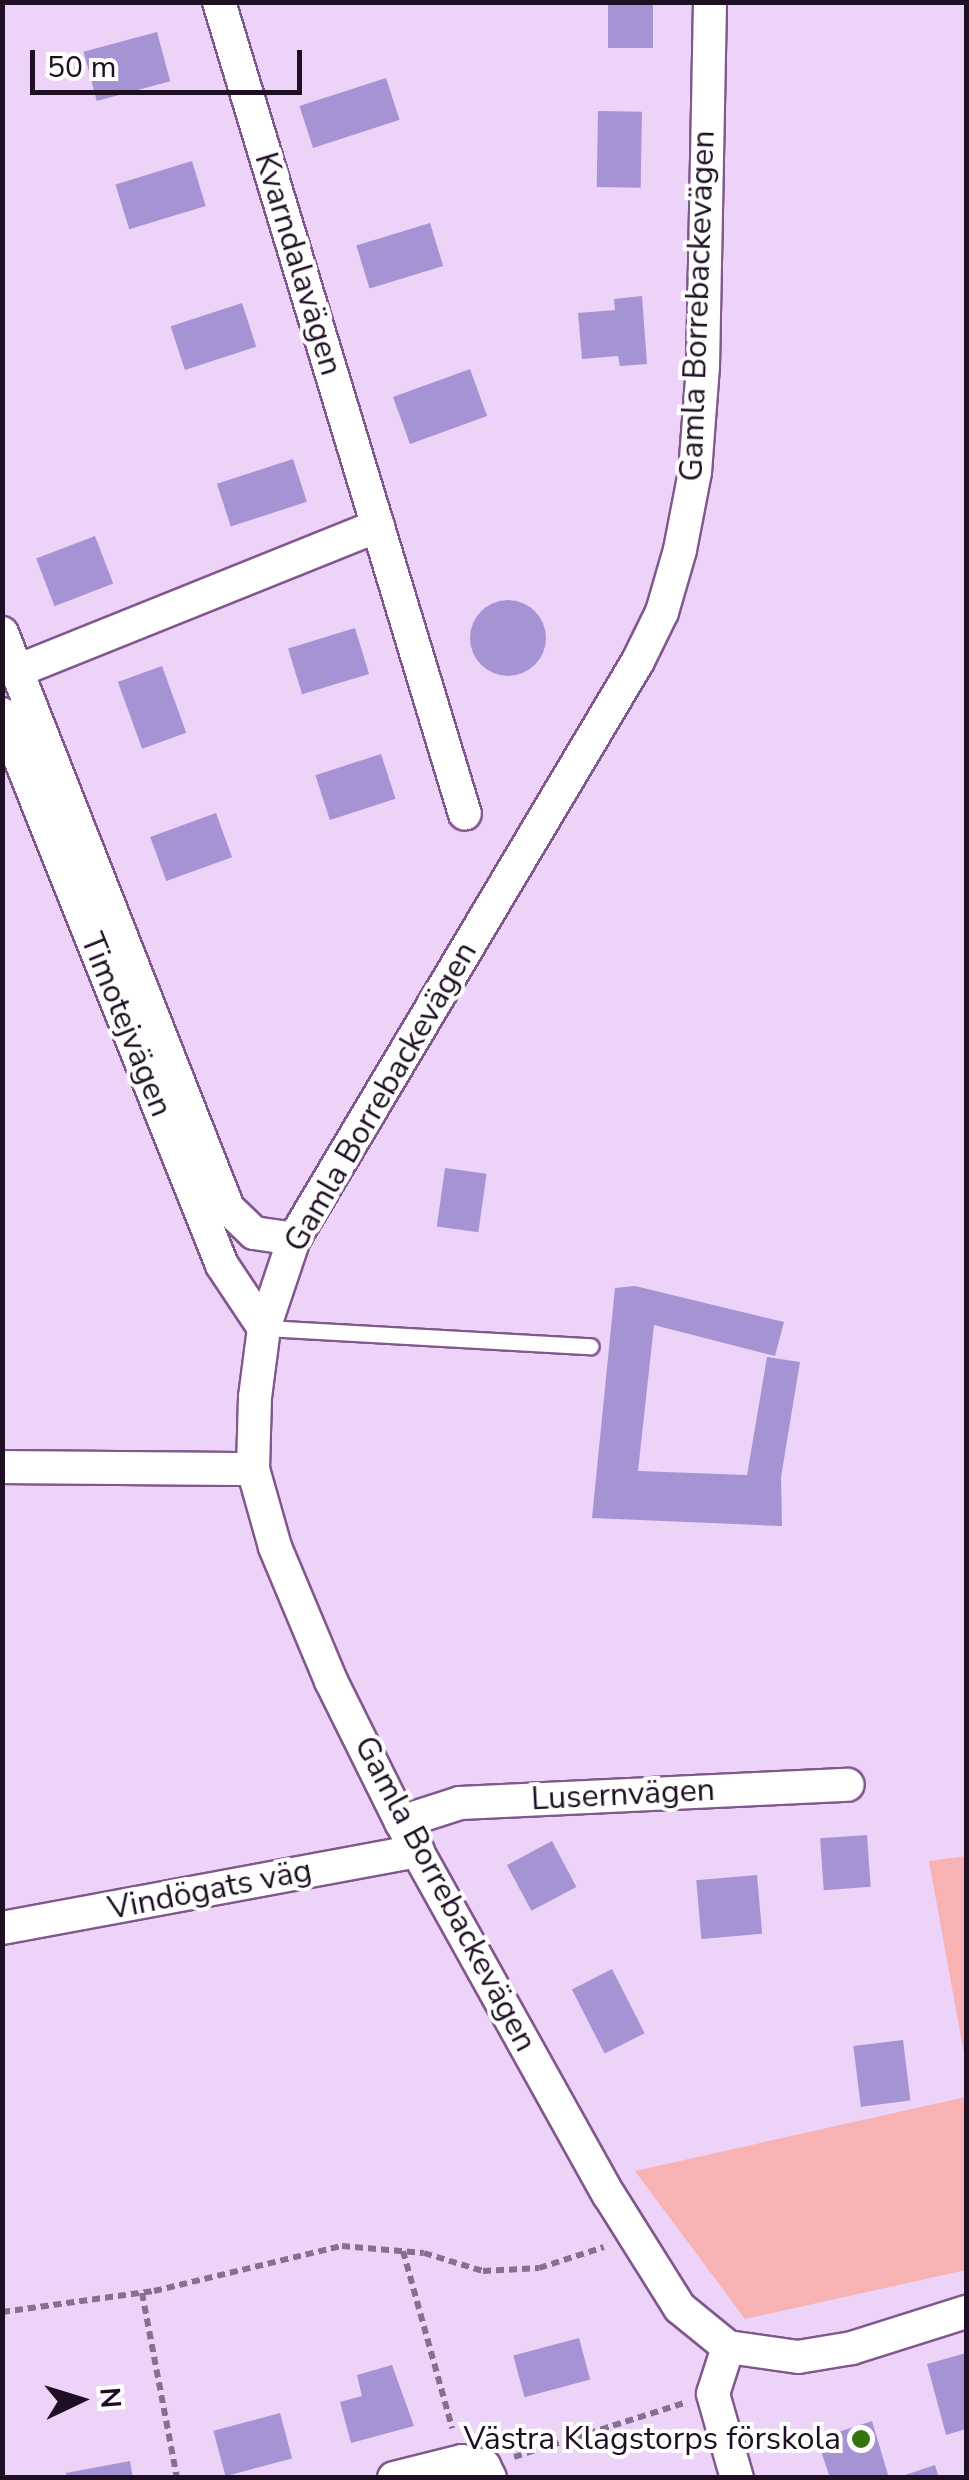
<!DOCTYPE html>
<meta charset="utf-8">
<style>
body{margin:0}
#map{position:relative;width:969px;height:2480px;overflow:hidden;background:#eed3f8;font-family:"Nunito Sans",sans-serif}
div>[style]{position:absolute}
.green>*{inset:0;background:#f7b2b3}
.building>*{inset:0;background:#a693d4;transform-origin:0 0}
.round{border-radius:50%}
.path>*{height:6px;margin-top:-3px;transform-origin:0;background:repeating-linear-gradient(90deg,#86708d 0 8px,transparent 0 13px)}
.roads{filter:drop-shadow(2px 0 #81588e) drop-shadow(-2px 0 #81588e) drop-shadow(0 2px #81588e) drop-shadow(0 -2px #81588e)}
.lane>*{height:15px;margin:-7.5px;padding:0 7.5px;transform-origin:7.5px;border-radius:7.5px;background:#fff}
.street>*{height:32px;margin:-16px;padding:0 16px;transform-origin:16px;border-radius:16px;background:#fff}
.dots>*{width:28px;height:28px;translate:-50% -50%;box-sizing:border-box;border:5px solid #fff;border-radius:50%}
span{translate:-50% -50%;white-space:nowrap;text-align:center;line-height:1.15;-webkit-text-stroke:8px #fff;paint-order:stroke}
.street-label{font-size:32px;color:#1f0f24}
.poi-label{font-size:32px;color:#1f0f24}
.right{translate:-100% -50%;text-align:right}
.frame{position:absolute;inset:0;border:5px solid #1f0f24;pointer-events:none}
.north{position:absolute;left:30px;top:2350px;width:100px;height:100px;-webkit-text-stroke:8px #fff;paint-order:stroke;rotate:86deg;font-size:28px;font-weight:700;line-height:40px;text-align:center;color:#1f0f24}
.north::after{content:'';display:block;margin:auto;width:35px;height:45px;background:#1f0f24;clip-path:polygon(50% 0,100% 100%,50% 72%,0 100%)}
.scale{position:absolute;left:30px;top:50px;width:272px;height:45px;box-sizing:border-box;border:5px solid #1f0f24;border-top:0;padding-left:12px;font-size:30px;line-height:35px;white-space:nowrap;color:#1f0f24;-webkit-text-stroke:8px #fff;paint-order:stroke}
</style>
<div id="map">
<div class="green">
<i style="clip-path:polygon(966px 1856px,966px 2065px,929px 1861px)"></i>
<i style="clip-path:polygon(966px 2097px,966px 2270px,745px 2319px,635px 2171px)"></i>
</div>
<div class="building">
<i style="left:608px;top:2px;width:45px;height:46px"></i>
<i style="left:157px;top:32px;width:51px;height:76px;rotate:75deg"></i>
<i style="left:386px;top:78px;width:44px;height:91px;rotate:72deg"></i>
<i style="left:598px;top:111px;width:44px;height:76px;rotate:1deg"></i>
<i style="left:192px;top:161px;width:47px;height:80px;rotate:73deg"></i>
<i style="left:430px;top:223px;width:45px;height:77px;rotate:73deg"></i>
<i style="clip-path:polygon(642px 296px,647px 364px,620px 366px,618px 356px,582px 359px,578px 313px,615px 310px,614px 299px)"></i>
<i style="left:242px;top:303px;width:46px;height:75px;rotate:72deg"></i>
<i style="left:470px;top:369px;width:50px;height:82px;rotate:70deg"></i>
<i style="left:293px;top:459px;width:45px;height:80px;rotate:72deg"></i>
<i style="left:95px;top:536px;width:51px;height:63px;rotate:69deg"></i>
<i class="round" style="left:470px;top:600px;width:76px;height:76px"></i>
<i style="left:355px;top:628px;width:48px;height:70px;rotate:73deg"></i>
<i style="left:162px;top:666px;width:71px;height:47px;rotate:70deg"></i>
<i style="left:381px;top:754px;width:47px;height:69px;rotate:72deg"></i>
<i style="left:216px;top:813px;width:47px;height:70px;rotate:70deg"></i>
<i style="left:445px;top:1168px;width:42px;height:59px;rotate:8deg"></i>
<i style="clip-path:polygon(635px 1286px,784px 1322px,775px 1356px,654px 1325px,638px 1471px,747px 1475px,767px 1357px,800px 1362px,781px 1477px,782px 1526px,592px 1518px,615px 1288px)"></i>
<i style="left:867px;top:1835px;width:52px;height:47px;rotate:86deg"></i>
<i style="left:552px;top:1841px;width:52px;height:51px;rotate:62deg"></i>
<i style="left:757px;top:1875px;width:59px;height:61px;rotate:85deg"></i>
<i style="left:612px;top:1969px;width:72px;height:45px;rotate:63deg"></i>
<i style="left:903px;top:2040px;width:61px;height:50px;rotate:83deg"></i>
<i style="left:579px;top:2338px;width:43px;height:68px;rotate:75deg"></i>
<i style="clip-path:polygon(966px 2353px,966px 2429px,946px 2435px,927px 2364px)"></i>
<i style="clip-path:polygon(392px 2365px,414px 2426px,351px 2443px,340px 2402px,362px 2396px,357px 2375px)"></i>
<i style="left:280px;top:2413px;width:47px;height:69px;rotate:75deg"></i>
<i style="clip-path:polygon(872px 2421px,889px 2478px,830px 2478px,817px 2439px)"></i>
<i style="clip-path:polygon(130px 2461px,133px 2478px,67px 2478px,66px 2473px)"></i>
<i style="clip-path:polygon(935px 2465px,939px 2478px,899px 2478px,899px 2477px)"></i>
</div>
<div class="path">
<i style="left:403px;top:2251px;width:184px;rotate:74.5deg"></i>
<i style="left:142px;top:2293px;width:188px;rotate:79.3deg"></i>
<i style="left:2px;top:2312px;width:153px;rotate:-7.9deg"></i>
<i style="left:154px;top:2291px;width:193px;rotate:-13.5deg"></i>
<i style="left:342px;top:2246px;width:82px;rotate:4.9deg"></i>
<i style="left:424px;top:2253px;width:62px;rotate:17deg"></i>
<i style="left:483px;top:2271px;width:56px;rotate:-3.1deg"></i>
<i style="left:539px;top:2268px;width:68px;rotate:-17.9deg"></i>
<i style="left:514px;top:2457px;width:178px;rotate:-17.6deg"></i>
</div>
<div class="roads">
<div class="lane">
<i style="left:264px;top:1328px;width:327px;rotate:3.2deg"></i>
</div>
<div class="street">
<i style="left:219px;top:2px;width:848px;rotate:73.15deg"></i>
<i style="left:710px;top:2px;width:364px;rotate:91.1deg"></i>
<i style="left:703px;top:366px;width:106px;rotate:94.3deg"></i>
<i style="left:695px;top:472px;width:79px;rotate:100.9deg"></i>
<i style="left:680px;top:550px;width:65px;rotate:106.2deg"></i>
<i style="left:662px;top:612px;width:55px;rotate:116.1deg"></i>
<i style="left:638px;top:661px;width:673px;rotate:120.76deg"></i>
<i style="left:294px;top:1239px;width:94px;rotate:108.6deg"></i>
<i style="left:264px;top:1328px;width:70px;rotate:97.4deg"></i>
<i style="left:255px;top:1397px;width:72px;rotate:91.6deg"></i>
<i style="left:253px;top:1469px;width:81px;rotate:74.2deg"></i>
<i style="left:275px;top:1547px;width:145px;rotate:67.3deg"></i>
<i style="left:331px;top:1681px;width:157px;rotate:63.6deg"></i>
<i style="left:401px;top:1822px;width:427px;rotate:60.9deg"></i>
<i style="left:609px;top:2195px;width:133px;rotate:57.9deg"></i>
<i style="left:680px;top:2308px;width:62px;rotate:39.1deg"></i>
<i style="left:728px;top:2347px;width:71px;rotate:8.1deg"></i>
<i style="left:798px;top:2357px;width:55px;rotate:-9.5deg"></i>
<i style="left:852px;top:2348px;width:120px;rotate:-17.5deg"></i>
<i style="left:2px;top:633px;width:618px;rotate:68.54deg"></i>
<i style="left:228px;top:1208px;width:36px;rotate:44deg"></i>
<i style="left:254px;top:1233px;width:40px;rotate:8.5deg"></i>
<i style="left:17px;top:671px;width:389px;rotate:-21.9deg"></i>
<i style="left:2px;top:714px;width:593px;rotate:68.23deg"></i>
<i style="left:222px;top:1265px;width:76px;rotate:56.3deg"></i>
<i style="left:2px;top:1467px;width:251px;rotate:0.5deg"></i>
<i style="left:401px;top:1822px;width:62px;rotate:-17.9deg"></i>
<i style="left:460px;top:1803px;width:388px;rotate:-2.7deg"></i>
<i style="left:2px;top:1928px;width:423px;rotate:-10.5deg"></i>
<i style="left:728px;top:2347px;width:49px;rotate:107.7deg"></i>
<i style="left:713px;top:2394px;width:87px;rotate:74.1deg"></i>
<i style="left:394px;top:2478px;width:70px;rotate:-14deg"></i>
<i style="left:462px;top:2461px;width:23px;rotate:13deg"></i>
<i style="left:484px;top:2466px;width:13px;rotate:63deg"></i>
</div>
</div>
<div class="dots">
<i style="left:861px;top:2439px;background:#33740f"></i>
</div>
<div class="street-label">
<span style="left:298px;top:264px;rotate:73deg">Kvarndalavägen</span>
<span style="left:698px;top:306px;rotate:-88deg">Gamla Borrebackevägen</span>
<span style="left:126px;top:1025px;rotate:68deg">Timotejvägen</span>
<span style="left:381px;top:1097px;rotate:-60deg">Gamla Borrebackevägen</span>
<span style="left:623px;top:1795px;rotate:-3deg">Lusernvägen</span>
<span style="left:210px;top:1890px;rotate:-11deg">Vindögats väg</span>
<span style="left:445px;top:1894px;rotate:62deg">Gamla Borrebackevägen</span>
</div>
<div class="poi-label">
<span class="right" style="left:841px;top:2439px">Västra Klagstorps förskola</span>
</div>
<div class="frame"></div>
<div class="north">N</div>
<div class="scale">50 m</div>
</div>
